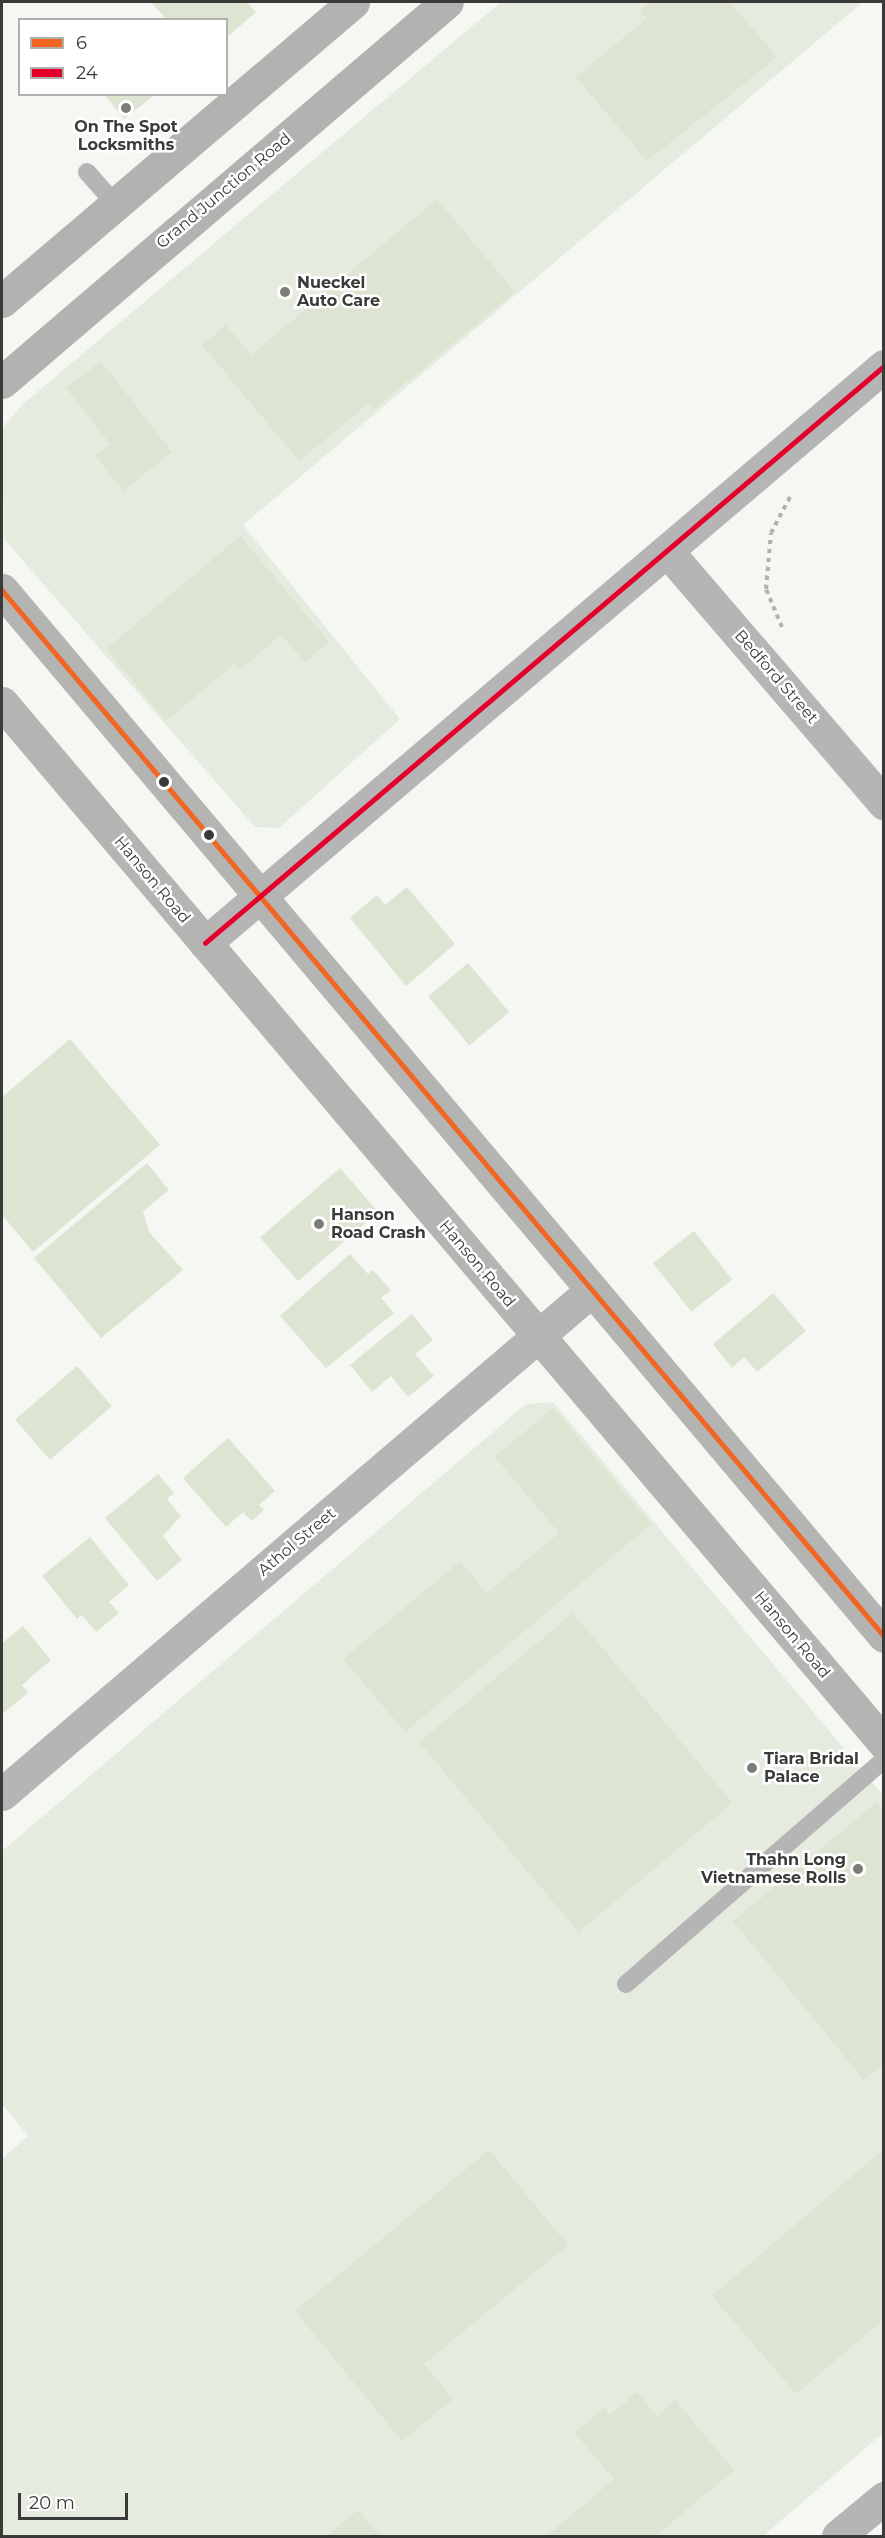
<!DOCTYPE html>
<style>
body{margin:0}
#map{position:relative;width:885px;height:2538px;overflow:hidden;background:#f5f7f2;font-family:Montserrat,sans-serif}
div>[style]{position:absolute}
.built>*{inset:0;background:#e6ebdf}
.building>*{inset:0;background:#dee4d2;transform-origin:0 0}
.path>*{height:4px;margin-top:-2px;transform-origin:0;background:repeating-linear-gradient(90deg,#b2b1b1 0 4.5px,transparent 0 9px)}
.lane>*{height:18px;margin:-9px;padding:0 9px;transform-origin:9px;border-radius:9px;background:#b6b5b5}
.street>*{height:33px;margin:-16.5px;padding:0 16.5px;transform-origin:16.5px;border-radius:16.5px;background:#b6b5b5}
.secondary>*{height:33px;margin:-16.5px;padding:0 16.5px;transform-origin:16.5px;border-radius:16.5px;background:#b4b5b3}
.highway>*{height:33px;margin:-16.5px;padding:0 16.5px;transform-origin:16.5px;border-radius:16.5px;background:#b3b2b1}
.bus-1>*{height:4.5px;margin:-2.25px;padding:0 2.25px;transform-origin:2.25px;border-radius:2.25px;background:#f26522}
.bus-2>*{height:4.5px;margin:-2.25px;padding:0 2.25px;transform-origin:2.25px;border-radius:2.25px;background:#e4002b}
.dots>*{width:16px;height:16px;translate:-50% -50%;box-sizing:border-box;border:3px solid #fff;border-radius:50%}
span{translate:-50% -50%;white-space:nowrap;text-align:center;line-height:1.15;-webkit-text-stroke:5px #fff;paint-order:stroke}
.poi-label{font-size:16px;color:#3a3b38;font-weight:700}
.left{translate:0 -50%;text-align:left}
.right{translate:-100% -50%;text-align:right}
.street-label{font-size:16px;color:#3a3b38}
.frame{position:absolute;inset:0;border:3px solid #3a3b38;pointer-events:none}
.legend{position:absolute;left:18px;top:18px;width:210px;height:78px;box-sizing:border-box;background:#fff;border:2px solid #b0b1af;margin:0;padding:8px 10px;list-style:none;font-size:18px;color:#3a3b38}
.legend li{display:flex;align-items:center;gap:12px;height:30px}
.legend b{width:30px;border:2px solid #b0b1af}
.scale{position:absolute;left:18px;top:2493px;width:110px;height:27px;box-sizing:border-box;border:3px solid #3a3b38;border-top:0;padding-left:8px;font-size:18px;line-height:21px;white-space:nowrap;color:#3a3b38;-webkit-text-stroke:4px #fff;paint-order:stroke}
</style>
<div id="map">
<div class="built">
<i style="clip-path:polygon(501px 2px,863px 2px,243px 525px,400px 719px,279px 828px,255px 827px,4px 539px,2px 428px,23px 404px)"></i>
<i style="clip-path:polygon(553px 1402px,883px 1795px,883px 2433px,763px 2536px,2px 2536px,2px 2159px,28px 2136px,2px 2104px,2px 1851px,526px 1404px)"></i>
</div>
<div class="building">
<i style="clip-path:polygon(151px 2px,247px 2px,256px 12px,226px 38px,226px 20px,167px 20px)"></i>
<i style="clip-path:polygon(651px 2px,730px 2px,777px 57px,647px 161px,576px 77px,647px 18px,640px 11px)"></i>
<i style="clip-path:polygon(104px 94px,150px 94px,152px 97px,124px 119px)"></i>
<i style="clip-path:polygon(437px 199px,515px 292px,373px 410px,368px 404px,299px 461px,202px 345px,226px 325px,251px 355px)"></i>
<i style="clip-path:polygon(101px 361px,172px 452px,123px 491px,95px 455px,110px 444px,66px 388px)"></i>
<i style="clip-path:polygon(240px 536px,329px 642px,305px 662px,281px 635px,240px 670px,234px 664px,166px 721px,106px 649px)"></i>
<i style="clip-path:polygon(407px 887px,455px 944px,406px 986px,350px 918px,377px 895px,385px 905px)"></i>
<i style="left:468px;top:963px;width:64px;height:52px;rotate:50deg"></i>
<i style="clip-path:polygon(70px 1039px,160px 1145px,33px 1252px,2px 1215px,2px 1097px)"></i>
<i style="clip-path:polygon(147px 1163px,169px 1190px,143px 1211px,149px 1232px,183px 1270px,101px 1338px,34px 1258px)"></i>
<i style="left:340px;top:1168px;width:58px;height:106px;rotate:49deg"></i>
<i style="left:694px;top:1231px;width:62px;height:52px;rotate:52deg"></i>
<i style="clip-path:polygon(350px 1254px,368px 1274px,373px 1270px,391px 1290px,381px 1298px,394px 1313px,326px 1368px,280px 1316px)"></i>
<i style="clip-path:polygon(773px 1293px,806px 1331px,757px 1372px,744px 1357px,732px 1368px,713px 1344px)"></i>
<i style="clip-path:polygon(412px 1314px,433px 1340px,415px 1354px,434px 1376px,408px 1397px,391px 1376px,372px 1392px,350px 1365px)"></i>
<i style="left:77px;top:1366px;width:53px;height:82px;rotate:49deg"></i>
<i style="clip-path:polygon(553px 1408px,651px 1524px,405px 1732px,343px 1659px,460px 1561px,487px 1593px,559px 1533px,495px 1457px)"></i>
<i style="clip-path:polygon(228px 1438px,275px 1491px,259px 1505px,264px 1510px,252px 1521px,243px 1512px,226px 1527px,183px 1478px)"></i>
<i style="clip-path:polygon(158px 1474px,174px 1493px,167px 1499px,181px 1516px,163px 1536px,182px 1560px,157px 1581px,105px 1518px)"></i>
<i style="clip-path:polygon(90px 1537px,129px 1585px,109px 1602px,119px 1613px,96px 1632px,82px 1615px,77px 1619px,42px 1576px)"></i>
<i style="left:573px;top:1613px;width:248px;height:201px;rotate:50deg"></i>
<i style="clip-path:polygon(23px 1626px,51px 1660px,22px 1685px,28px 1693px,2px 1714px,2px 1643px)"></i>
<i style="clip-path:polygon(877px 1802px,884px 1811px,884px 2064px,864px 2080px,733px 1921px)"></i>
<i style="clip-path:polygon(884px 2149px,884px 2319px,796px 2394px,712px 2296px)"></i>
<i style="clip-path:polygon(489px 2150px,568px 2245px,424px 2364px,453px 2399px,402px 2441px,295px 2311px)"></i>
<i style="clip-path:polygon(637px 2392px,657px 2416px,675px 2400px,734px 2470px,656px 2536px,547px 2536px,614px 2479px,575px 2433px,604px 2408px,610px 2415px)"></i>
<i style="clip-path:polygon(358px 2510px,380px 2536px,325px 2536px,330px 2533px)"></i>
</div>
<div class="path">
<i style="left:782px;top:627px;width:41px;rotate:-112.8deg"></i>
<i style="left:766px;top:589px;width:56px;rotate:-84.9deg"></i>
<i style="left:771px;top:533px;width:41px;rotate:-62.2deg"></i>
</div>
<div class="lane">
<i style="left:87px;top:172px;width:44px;rotate:48.7deg"></i>
<i style="left:626px;top:1984px;width:342px;rotate:-41deg"></i>
</div>
<div class="street">
<i style="left:667px;top:551px;width:333px;rotate:49.3deg"></i>
<i style="left:205px;top:943px;width:891px;rotate:-40.36deg"></i>
<i style="left:2px;top:1794px;width:776px;rotate:-40.51deg"></i>
<i style="left:838px;top:2536px;width:60px;rotate:-39.6deg"></i>
</div>
<div class="secondary">
<i style="left:2px;top:590px;width:1368px;rotate:49.86deg"></i>
<i style="left:2px;top:703px;width:1364px;rotate:49.7deg"></i>
</div>
<div class="highway">
<i style="left:2px;top:301px;width:461px;rotate:-40.4deg"></i>
<i style="left:2px;top:382px;width:585px;rotate:-40.5deg"></i>
</div>
<div class="bus-1">
<i style="left:2px;top:590px;width:1368px;rotate:49.86deg"></i>
</div>
<div class="bus-2">
<i style="left:205px;top:943px;width:891px;rotate:-40.36deg"></i>
</div>
<div class="dots">
<i style="left:126px;top:108px;background:#7b7d79"></i>
<i style="left:285px;top:292px;background:#7b7d79"></i>
<i style="left:164px;top:782px;background:#3a3b38"></i>
<i style="left:209px;top:835px;background:#3a3b38"></i>
<i style="left:319px;top:1224px;background:#7b7d79"></i>
<i style="left:752px;top:1768px;background:#7b7d79"></i>
<i style="left:858px;top:1869px;background:#7b7d79"></i>
</div>
<div class="poi-label">
<span style="left:126px;top:136px">On The Spot<br>Locksmiths</span>
<span class="left" style="left:297px;top:292px">Nueckel<br>Auto Care</span>
<span class="left" style="left:331px;top:1224px">Hanson<br>Road Crash</span>
<span class="left" style="left:764px;top:1768px">Tiara Bridal<br>Palace</span>
<span class="right" style="left:846px;top:1869px">Thahn Long<br>Vietnamese Rolls</span>
</div>
<div class="street-label">
<span style="left:224px;top:191px;rotate:-40deg">Grand Junction Road</span>
<span style="left:776px;top:677px;rotate:49deg">Bedford Street</span>
<span style="left:152px;top:880px;rotate:50deg">Hanson Road</span>
<span style="left:477px;top:1264px;rotate:50deg">Hanson Road</span>
<span style="left:297px;top:1542px;rotate:-40deg">Athol Street</span>
<span style="left:792px;top:1635px;rotate:50deg">Hanson Road</span>
</div>
<div class="frame"></div>
<ul class="legend">
<li><b style="height:8px;background:#f26522"></b>6</li>
<li><b style="height:8px;background:#e4002b"></b>24</li>
</ul>
<div class="scale">20 m</div>
</div>
